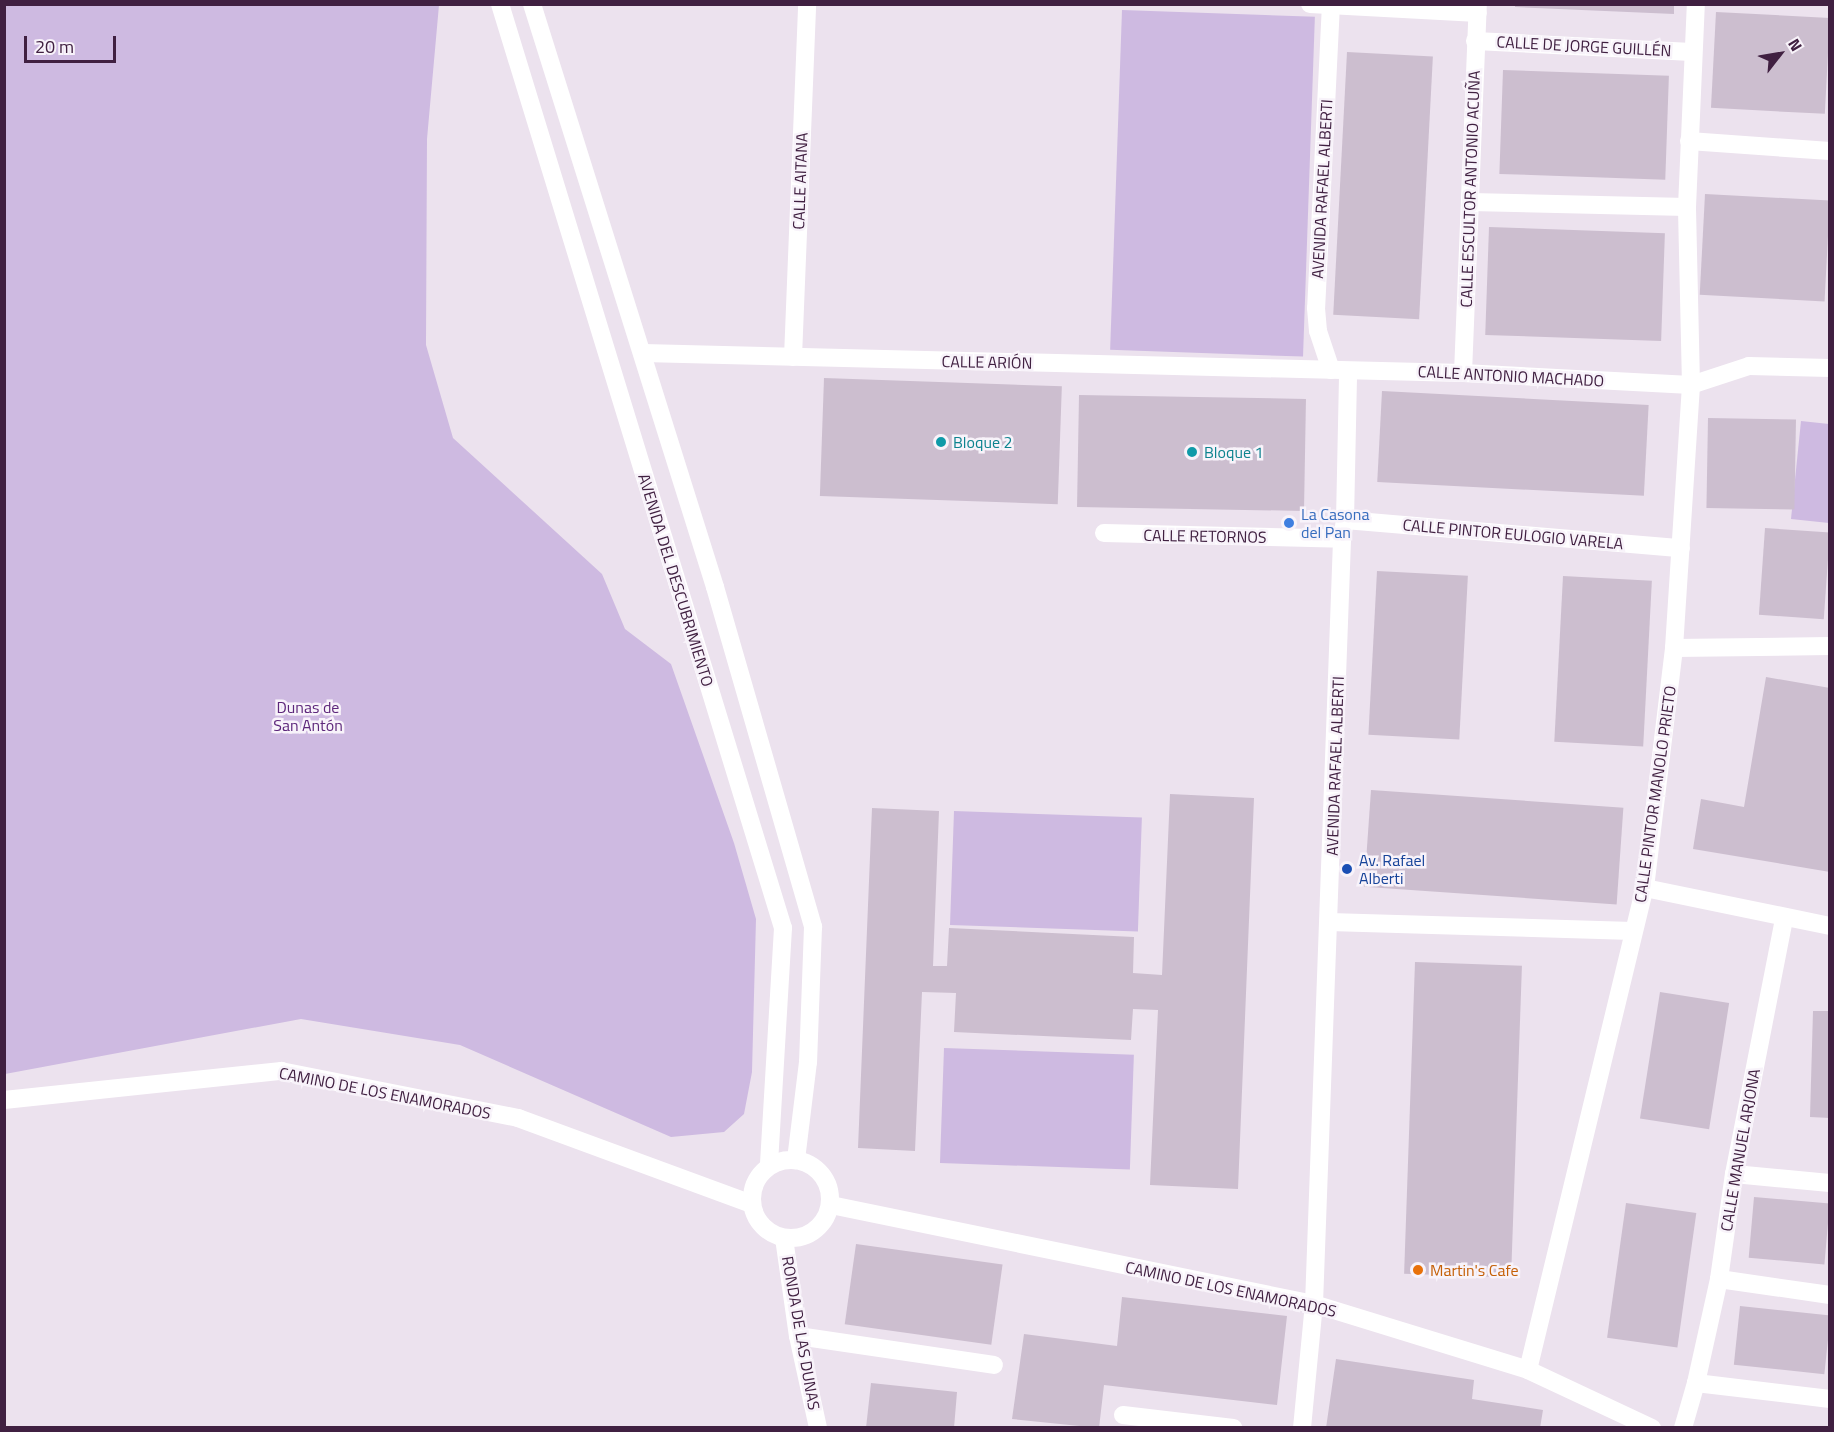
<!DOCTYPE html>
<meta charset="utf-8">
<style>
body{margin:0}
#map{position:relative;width:1834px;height:1432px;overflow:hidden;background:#ece2ee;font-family:"Titillium Web",sans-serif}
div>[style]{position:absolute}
.green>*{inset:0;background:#cebae1;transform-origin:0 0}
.building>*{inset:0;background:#ccbecf;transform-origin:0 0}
.minor>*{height:18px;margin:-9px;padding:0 9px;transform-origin:9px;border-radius:9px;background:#fff}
.minor>.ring{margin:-9px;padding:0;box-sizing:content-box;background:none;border:18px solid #fff;border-radius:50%}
.dots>*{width:16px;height:16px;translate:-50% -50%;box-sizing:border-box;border:3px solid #f8f3fa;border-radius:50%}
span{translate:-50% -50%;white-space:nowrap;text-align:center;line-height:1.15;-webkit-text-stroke:5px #f8f3fa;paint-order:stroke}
.street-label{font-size:16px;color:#402041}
.culture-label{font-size:16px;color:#0d838f}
.left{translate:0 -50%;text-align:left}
.shop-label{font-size:16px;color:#366cbe}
.park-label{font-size:16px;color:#5d277b}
.transit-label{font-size:16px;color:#164399}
.food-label{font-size:16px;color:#c56008}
.frame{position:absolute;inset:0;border:6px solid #402041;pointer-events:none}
.north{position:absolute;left:1750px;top:24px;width:60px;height:60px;-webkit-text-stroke:4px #f8f3fa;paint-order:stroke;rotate:59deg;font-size:16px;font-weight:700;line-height:24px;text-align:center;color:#402041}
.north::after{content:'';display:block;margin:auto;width:21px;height:27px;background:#402041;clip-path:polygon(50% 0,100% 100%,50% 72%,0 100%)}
.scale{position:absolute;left:24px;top:36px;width:92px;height:27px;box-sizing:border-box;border:3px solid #402041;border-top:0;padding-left:8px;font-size:18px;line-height:21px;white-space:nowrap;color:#402041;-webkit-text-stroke:4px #f8f3fa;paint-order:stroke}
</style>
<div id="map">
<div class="green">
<i style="clip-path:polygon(4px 5px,439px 5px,427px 139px,426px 345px,453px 438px,602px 574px,625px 629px,671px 664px,734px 843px,756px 919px,752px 1072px,744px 1114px,724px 1132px,671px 1137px,460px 1045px,301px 1019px,5px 1074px)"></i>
<i style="left:1122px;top:10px;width:193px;height:340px;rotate:2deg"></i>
<i style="clip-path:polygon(1801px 421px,1829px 424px,1829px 523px,1791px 519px)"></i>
<i style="left:954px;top:811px;width:188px;height:114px;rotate:2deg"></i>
<i style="left:944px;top:1048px;width:190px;height:115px;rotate:2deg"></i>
</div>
<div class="building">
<i style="clip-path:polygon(1515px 4px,1674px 4px,1674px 14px,1515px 7px)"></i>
<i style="left:1716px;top:12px;width:114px;height:96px;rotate:3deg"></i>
<i style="left:1347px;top:52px;width:86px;height:263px;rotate:3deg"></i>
<i style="left:1503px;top:70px;width:166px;height:104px;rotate:2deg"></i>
<i style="left:1705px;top:194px;width:125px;height:101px;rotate:3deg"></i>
<i style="left:1489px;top:227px;width:176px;height:108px;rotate:2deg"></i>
<i style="left:824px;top:378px;width:238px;height:118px;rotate:2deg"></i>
<i style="left:1382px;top:391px;width:267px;height:91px;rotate:3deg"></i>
<i style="left:1079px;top:395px;width:227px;height:112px;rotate:1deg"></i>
<i style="left:1708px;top:418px;width:88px;height:90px;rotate:1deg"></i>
<i style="left:1765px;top:528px;width:65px;height:87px;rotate:4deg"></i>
<i style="left:1377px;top:571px;width:91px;height:164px;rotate:3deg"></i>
<i style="left:1563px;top:576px;width:89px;height:166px;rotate:3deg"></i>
<i style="clip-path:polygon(1766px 677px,1830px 688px,1830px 872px,1693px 849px,1701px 799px,1744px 807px)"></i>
<i style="left:1371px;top:790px;width:253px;height:97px;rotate:4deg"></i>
<i style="clip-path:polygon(1170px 794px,1254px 798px,1238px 1189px,1150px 1185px,1158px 1010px,1133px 1009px,1131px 1040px,954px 1032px,956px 993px,922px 992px,915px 1151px,858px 1148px,872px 808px,939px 811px,933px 966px,947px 966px,949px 928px,1134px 937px,1133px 973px,1162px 975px)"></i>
<i style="left:1415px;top:962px;width:107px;height:312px;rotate:2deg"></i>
<i style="left:1660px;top:992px;width:70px;height:128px;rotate:9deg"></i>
<i style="clip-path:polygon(1813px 1011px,1830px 1011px,1830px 1118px,1810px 1117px)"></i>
<i style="left:1754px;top:1197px;width:76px;height:61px;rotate:5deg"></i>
<i style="left:1626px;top:1203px;width:71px;height:136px;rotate:8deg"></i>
<i style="left:856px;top:1244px;width:148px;height:81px;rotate:8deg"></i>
<i style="clip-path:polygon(1122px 1297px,1287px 1316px,1277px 1405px,1104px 1385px,1099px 1428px,1012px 1419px,1024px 1334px,1117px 1346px)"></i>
<i style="left:1740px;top:1306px;width:91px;height:59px;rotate:6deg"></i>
<i style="clip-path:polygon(1336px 1359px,1474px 1380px,1472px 1399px,1543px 1410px,1540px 1428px,1326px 1428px)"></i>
<i style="clip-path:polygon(871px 1383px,957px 1392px,954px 1428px,866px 1428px)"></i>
</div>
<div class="minor">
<i style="left:500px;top:4px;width:966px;rotate:72.97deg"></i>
<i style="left:783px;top:928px;width:238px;rotate:93.4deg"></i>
<i style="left:532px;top:4px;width:611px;rotate:72.57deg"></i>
<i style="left:715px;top:587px;width:354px;rotate:73.9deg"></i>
<i style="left:813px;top:927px;width:135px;rotate:92.1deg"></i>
<i style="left:808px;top:1062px;width:99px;rotate:97deg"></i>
<i style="left:1310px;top:4px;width:168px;rotate:3.1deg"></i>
<i style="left:1331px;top:4px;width:304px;rotate:92.8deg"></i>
<i style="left:1316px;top:308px;width:23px;rotate:85deg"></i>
<i style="left:1318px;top:331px;width:41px;rotate:71.6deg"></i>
<i style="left:1475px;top:41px;width:217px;rotate:2.9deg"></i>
<i style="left:1689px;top:141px;width:141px;rotate:4.1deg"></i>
<i style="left:1470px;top:202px;width:217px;rotate:1.3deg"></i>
<i style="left:643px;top:353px;width:820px;rotate:1.4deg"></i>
<i style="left:1463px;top:373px;width:228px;rotate:3deg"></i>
<i style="left:1691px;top:385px;width:61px;rotate:-18.1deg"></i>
<i style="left:1749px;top:366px;width:81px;rotate:1.4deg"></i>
<i style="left:793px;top:357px;width:353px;rotate:-87.7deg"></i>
<i style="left:1463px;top:373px;width:369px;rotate:-87.7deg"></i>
<i style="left:1345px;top:520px;width:337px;rotate:4.8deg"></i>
<i style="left:1104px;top:533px;width:238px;rotate:1.4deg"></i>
<i style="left:1674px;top:648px;width:156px;rotate:-0.7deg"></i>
<i style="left:1645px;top:888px;width:189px;rotate:11.6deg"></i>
<i style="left:1329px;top:922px;width:304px;rotate:1.7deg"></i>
<i style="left:4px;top:1100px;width:279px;rotate:-6deg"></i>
<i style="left:281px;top:1071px;width:242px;rotate:11.2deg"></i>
<i style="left:518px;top:1118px;width:249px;rotate:20.2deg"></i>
<i class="ring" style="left:752px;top:1160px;width:60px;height:60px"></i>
<i style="left:1734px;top:1174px;width:96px;rotate:5.4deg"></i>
<i style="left:831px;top:1205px;width:493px;rotate:11.6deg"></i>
<i style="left:1314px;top:1304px;width:224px;rotate:17.1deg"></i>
<i style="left:1528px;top:1370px;width:137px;rotate:25.1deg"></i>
<i style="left:784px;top:1238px;width:99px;rotate:81.9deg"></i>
<i style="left:798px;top:1336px;width:94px;rotate:77.7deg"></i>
<i style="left:1719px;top:1279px;width:112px;rotate:8.2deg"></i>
<i style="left:798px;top:1336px;width:198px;rotate:8.4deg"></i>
<i style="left:1528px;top:1370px;width:496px;rotate:-76.4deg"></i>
<i style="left:1645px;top:888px;width:242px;rotate:-83.1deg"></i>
<i style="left:1674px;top:648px;width:264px;rotate:-86.3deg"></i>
<i style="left:1691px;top:385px;width:178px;rotate:-91.3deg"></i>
<i style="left:1687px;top:207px;width:203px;rotate:-87.5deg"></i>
<i style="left:1696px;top:1383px;width:135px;rotate:6.8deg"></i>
<i style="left:1123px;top:1415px;width:111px;rotate:6.7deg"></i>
<i style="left:1302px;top:1428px;width:125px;rotate:-84.5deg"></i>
<i style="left:1314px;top:1304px;width:766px;rotate:-87.9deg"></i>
<i style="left:1342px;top:539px;width:19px;rotate:-81deg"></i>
<i style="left:1345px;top:520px;width:149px;rotate:-88.8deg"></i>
<i style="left:1683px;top:1428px;width:47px;rotate:-73.9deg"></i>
<i style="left:1696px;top:1383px;width:107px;rotate:-77.5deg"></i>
<i style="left:1719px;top:1279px;width:106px;rotate:-81.9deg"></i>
<i style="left:1734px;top:1174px;width:261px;rotate:-78.9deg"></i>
</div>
<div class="dots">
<i style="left:941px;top:442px;background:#0f9aa8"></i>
<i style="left:1192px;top:452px;background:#0f9aa8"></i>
<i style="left:1289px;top:523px;background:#3f7fe0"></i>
<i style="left:1347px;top:869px;background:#1a4fb4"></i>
<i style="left:1418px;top:1270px;background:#e8710a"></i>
</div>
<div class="street-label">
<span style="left:1584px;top:46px;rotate:3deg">CALLE DE JORGE GUILLÉN</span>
<span style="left:800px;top:181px;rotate:-88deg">CALLE AITANA</span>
<span style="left:1322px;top:189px;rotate:-87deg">AVENIDA RAFAEL ALBERTI</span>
<span style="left:1470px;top:189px;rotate:-88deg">CALLE ESCULTOR ANTONIO ACUÑA</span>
<span style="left:987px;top:362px;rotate:1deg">CALLE ARIÓN</span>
<span style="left:1511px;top:376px;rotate:3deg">CALLE ANTONIO MACHADO</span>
<span style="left:1513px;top:534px;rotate:5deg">CALLE PINTOR EULOGIO VARELA</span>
<span style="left:1205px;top:536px;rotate:1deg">CALLE RETORNOS</span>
<span style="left:676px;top:580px;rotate:73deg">AVENIDA DEL DESCUBRIMIENTO</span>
<span style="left:1335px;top:766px;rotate:-88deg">AVENIDA RAFAEL ALBERTI</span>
<span style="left:1655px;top:794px;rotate:-82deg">CALLE PINTOR MANOLO PRIETO</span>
<span style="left:385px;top:1093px;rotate:11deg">CAMINO DE LOS ENAMORADOS</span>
<span style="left:1740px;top:1150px;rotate:-80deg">CALLE MANUEL ARJONA</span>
<span style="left:1231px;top:1289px;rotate:12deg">CAMINO DE LOS ENAMORADOS</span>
<span style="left:801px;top:1333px;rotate:80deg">RONDA DE LAS DUNAS</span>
</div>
<div class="culture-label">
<span class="left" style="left:953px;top:442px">Bloque 2</span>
<span class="left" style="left:1204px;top:452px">Bloque 1</span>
</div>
<div class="shop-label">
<span class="left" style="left:1301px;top:523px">La Casona<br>del Pan</span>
</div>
<div class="park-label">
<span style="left:308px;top:716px">Dunas de<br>San Antón</span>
</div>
<div class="transit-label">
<span class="left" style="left:1359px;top:869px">Av. Rafael<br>Alberti</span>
</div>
<div class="food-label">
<span class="left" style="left:1430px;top:1270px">Martin's Cafe</span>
</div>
<div class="frame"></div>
<div class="north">N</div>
<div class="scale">20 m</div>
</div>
